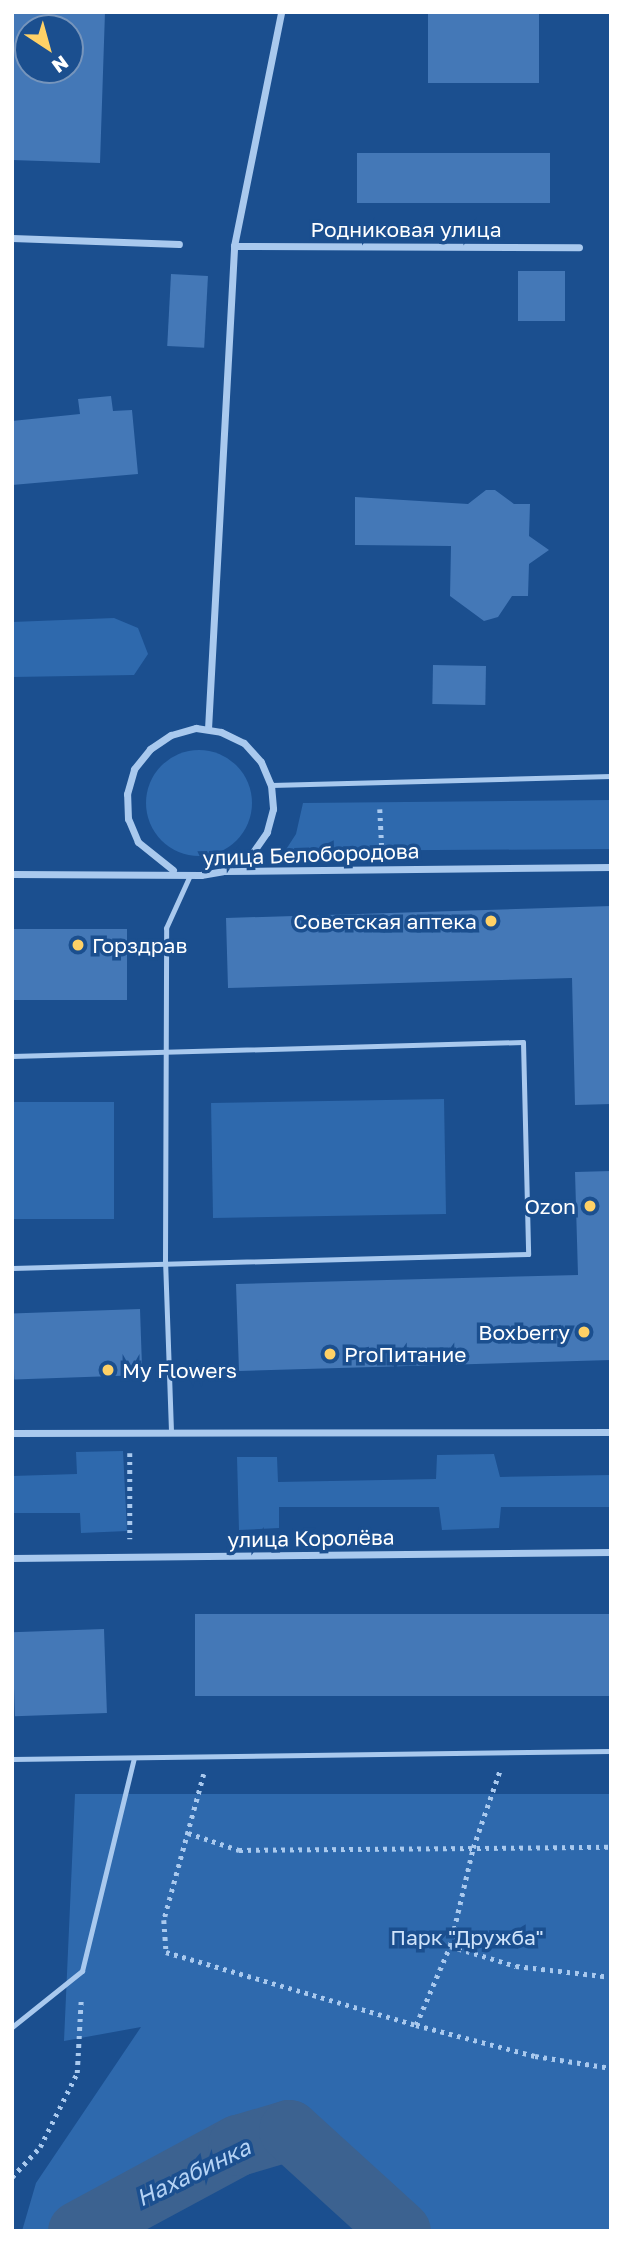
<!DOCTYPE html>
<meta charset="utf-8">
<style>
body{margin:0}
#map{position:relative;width:623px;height:2243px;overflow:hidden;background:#1b4f8f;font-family:"Golos Text",sans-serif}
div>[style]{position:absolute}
.green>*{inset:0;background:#2e69ad;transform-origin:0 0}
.round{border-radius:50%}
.river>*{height:61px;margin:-30.5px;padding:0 30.5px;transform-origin:30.5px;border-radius:30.5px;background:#3c6290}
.building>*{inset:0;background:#4478b7;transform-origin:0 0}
.path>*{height:4.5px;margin-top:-2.25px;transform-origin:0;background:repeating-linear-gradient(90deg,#a9c9ee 0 3.5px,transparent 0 8.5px)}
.lane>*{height:5px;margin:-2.5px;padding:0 2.5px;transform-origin:2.5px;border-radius:2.5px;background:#a9c9ee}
.street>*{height:7px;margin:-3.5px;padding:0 3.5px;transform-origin:3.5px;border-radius:3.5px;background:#a9c9ee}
.dots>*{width:19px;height:19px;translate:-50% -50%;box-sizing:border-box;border:4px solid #1b4f8f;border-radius:50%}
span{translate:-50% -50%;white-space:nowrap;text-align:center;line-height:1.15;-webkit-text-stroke:7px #1b4f8f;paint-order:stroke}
.street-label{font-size:21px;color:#fff}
.poi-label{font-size:21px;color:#fff}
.right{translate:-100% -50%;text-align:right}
.left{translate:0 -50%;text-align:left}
.park-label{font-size:21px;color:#cfe3fa}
.water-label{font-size:23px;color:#b5d3f5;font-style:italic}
.frame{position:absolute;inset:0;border:14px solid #fff;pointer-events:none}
.north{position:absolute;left:14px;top:14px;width:70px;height:70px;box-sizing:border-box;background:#1b4f8f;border:2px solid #7695bc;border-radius:50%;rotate:144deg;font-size:19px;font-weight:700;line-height:28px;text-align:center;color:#fff}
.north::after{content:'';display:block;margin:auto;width:24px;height:32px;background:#ffd166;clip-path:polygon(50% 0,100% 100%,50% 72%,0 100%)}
</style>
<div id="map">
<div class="green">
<i style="clip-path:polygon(114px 618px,138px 628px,148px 654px,134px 675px,12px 677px,12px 622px)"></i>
<i class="round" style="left:146px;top:750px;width:106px;height:106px"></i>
<i style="clip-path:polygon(611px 800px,611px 849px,285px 851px,296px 834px,303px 803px)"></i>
<i style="left:444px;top:1099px;width:115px;height:233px;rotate:89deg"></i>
<i style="left:114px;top:1102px;width:117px;height:102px;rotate:90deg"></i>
<i style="clip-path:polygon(123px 1451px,127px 1531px,81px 1533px,80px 1513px,12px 1513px,12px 1476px,77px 1474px,76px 1452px)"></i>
<i style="clip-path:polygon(494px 1454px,500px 1477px,611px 1475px,611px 1507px,501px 1507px,499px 1528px,442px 1530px,439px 1507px,279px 1507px,279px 1528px,239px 1530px,237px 1457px,277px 1457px,278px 1482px,436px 1479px,437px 1455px)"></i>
<i style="clip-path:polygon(75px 1794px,611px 1794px,611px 2231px,422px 2231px,327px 2161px,303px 2131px,264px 2126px,226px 2138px,117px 2231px,22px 2231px,36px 2183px,141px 2027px,64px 2041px)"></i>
</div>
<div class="river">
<i style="left:78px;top:2231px;width:182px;rotate:-28.3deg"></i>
<i style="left:238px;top:2145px;width:53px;rotate:-16.4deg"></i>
<i style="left:289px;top:2130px;width:150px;rotate:42.3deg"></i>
</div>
<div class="building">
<i style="clip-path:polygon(evenodd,12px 12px,105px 12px,100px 163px,12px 160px,12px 12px,28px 28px,70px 28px,70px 70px,28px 70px,28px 28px)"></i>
<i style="left:428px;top:12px;width:111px;height:71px"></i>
<i style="left:550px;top:153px;width:50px;height:193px;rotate:90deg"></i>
<i style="left:518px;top:271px;width:47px;height:50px"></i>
<i style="left:171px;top:274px;width:37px;height:72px;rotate:3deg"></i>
<i style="clip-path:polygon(111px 396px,113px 411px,132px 410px,138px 474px,12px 485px,12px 421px,80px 414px,78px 399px)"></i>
<i style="clip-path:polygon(486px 490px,495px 490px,514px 504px,530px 504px,529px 536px,549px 550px,529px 564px,528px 596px,512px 596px,498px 617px,484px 621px,450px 596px,451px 546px,355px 545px,355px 497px,468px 504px)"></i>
<i style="left:433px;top:665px;width:53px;height:39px;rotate:1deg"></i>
<i style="clip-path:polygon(611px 906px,611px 1104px,575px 1105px,572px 978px,228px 988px,226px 918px)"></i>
<i style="left:12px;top:929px;width:115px;height:71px"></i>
<i style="clip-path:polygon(611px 1171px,611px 1360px,239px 1371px,236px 1284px,578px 1275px,575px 1172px)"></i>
<i style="left:140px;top:1309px;width:66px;height:128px;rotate:88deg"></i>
<i style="left:611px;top:1614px;width:82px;height:416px;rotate:90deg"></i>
<i style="left:104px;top:1629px;width:84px;height:92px;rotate:88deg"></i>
</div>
<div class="path">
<i style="left:380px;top:809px;width:41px;rotate:87.2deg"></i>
<i style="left:130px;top:1453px;width:86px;rotate:90deg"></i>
<i style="left:204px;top:1774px;width:151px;rotate:105.3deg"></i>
<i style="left:164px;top:1920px;width:32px;rotate:86deg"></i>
<i style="left:166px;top:1952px;width:260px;rotate:16.3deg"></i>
<i style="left:416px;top:2025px;width:123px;rotate:14.6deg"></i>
<i style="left:535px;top:2056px;width:77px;rotate:9deg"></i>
<i style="left:188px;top:1833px;width:54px;rotate:18.4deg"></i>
<i style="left:239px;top:1850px;width:372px;rotate:-0.5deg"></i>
<i style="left:450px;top:1946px;width:101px;rotate:-76.8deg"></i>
<i style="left:473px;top:1848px;width:83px;rotate:-70.9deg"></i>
<i style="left:416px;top:2025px;width:86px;rotate:-66.7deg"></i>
<i style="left:450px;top:1946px;width:69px;rotate:16.9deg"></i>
<i style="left:516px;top:1966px;width:96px;rotate:6.6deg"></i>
<i style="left:12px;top:2177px;width:41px;rotate:-47deg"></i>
<i style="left:40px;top:2147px;width:83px;rotate:-63.4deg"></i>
<i style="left:77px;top:2073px;width:75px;rotate:-86.9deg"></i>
</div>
<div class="lane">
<i style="left:271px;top:785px;width:340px;rotate:-1.5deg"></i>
<i style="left:12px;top:1056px;width:511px;rotate:-1.57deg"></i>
<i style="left:523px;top:1042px;width:212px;rotate:88.6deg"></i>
<i style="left:528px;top:1254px;width:516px;rotate:178.45deg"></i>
<i style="left:171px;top:1431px;width:168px;rotate:-92deg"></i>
<i style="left:165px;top:1263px;width:335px;rotate:-89.8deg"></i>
<i style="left:166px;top:928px;width:58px;rotate:-65.6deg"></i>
<i style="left:12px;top:1759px;width:599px;rotate:-0.77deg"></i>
<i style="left:12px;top:2027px;width:90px;rotate:-38.7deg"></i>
<i style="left:82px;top:1971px;width:219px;rotate:-76.3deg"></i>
</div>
<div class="street">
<i style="left:12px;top:238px;width:167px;rotate:2.1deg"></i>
<i style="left:234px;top:246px;width:345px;rotate:0.2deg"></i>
<i style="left:208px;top:729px;width:484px;rotate:-86.9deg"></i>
<i style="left:234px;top:246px;width:239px;rotate:-78.6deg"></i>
<i style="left:173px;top:870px;width:45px;rotate:-141.3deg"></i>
<i style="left:138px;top:842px;width:25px;rotate:-113deg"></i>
<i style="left:128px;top:819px;width:25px;rotate:-92deg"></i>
<i style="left:127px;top:794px;width:26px;rotate:-74deg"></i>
<i style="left:134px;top:769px;width:26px;rotate:-51deg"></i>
<i style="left:150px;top:749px;width:25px;rotate:-34deg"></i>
<i style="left:171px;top:735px;width:26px;rotate:-16deg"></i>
<i style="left:196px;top:728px;width:25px;rotate:9deg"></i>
<i style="left:221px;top:732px;width:25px;rotate:26deg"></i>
<i style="left:244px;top:743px;width:25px;rotate:48deg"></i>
<i style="left:261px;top:762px;width:25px;rotate:67deg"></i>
<i style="left:271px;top:785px;width:24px;rotate:85deg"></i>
<i style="left:273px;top:809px;width:24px;rotate:105deg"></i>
<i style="left:267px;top:832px;width:24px;rotate:125deg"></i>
<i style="left:253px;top:852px;width:32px;rotate:145deg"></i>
<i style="left:12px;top:874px;width:189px;rotate:0.3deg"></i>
<i style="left:201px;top:875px;width:22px;rotate:-10deg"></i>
<i style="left:223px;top:871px;width:388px;rotate:-0.6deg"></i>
<i style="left:12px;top:1433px;width:599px;rotate:-0.1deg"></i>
<i style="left:12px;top:1558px;width:599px;rotate:-0.57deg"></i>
</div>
<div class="dots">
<i style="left:491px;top:921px;background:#ffd166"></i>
<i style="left:78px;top:945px;background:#ffd166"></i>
<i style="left:590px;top:1206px;background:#ffd166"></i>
<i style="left:584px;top:1332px;background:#ffd166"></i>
<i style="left:330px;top:1354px;background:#ffd166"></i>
<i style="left:108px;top:1370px;background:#ffd166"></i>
</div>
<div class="street-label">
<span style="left:406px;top:229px">Родниковая улица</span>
<span style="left:311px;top:854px;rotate:-2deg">улица Белобородова</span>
<span style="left:311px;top:1538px;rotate:-1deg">улица Королёва</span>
</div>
<div class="poi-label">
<span class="right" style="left:477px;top:921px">Советская аптека</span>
<span class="left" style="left:92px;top:945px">Горздрав</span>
<span class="right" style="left:576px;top:1206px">Ozon</span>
<span class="right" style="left:570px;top:1332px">Boxberry</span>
<span class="left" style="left:344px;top:1354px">ProПитание</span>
<span class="left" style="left:122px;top:1370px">My Flowers</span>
</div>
<div class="park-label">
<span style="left:467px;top:1937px">Парк "Дружба"</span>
</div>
<div class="water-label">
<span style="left:193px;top:2172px;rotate:-26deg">Нахабинка</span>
</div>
<div class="frame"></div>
<div class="north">N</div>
</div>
